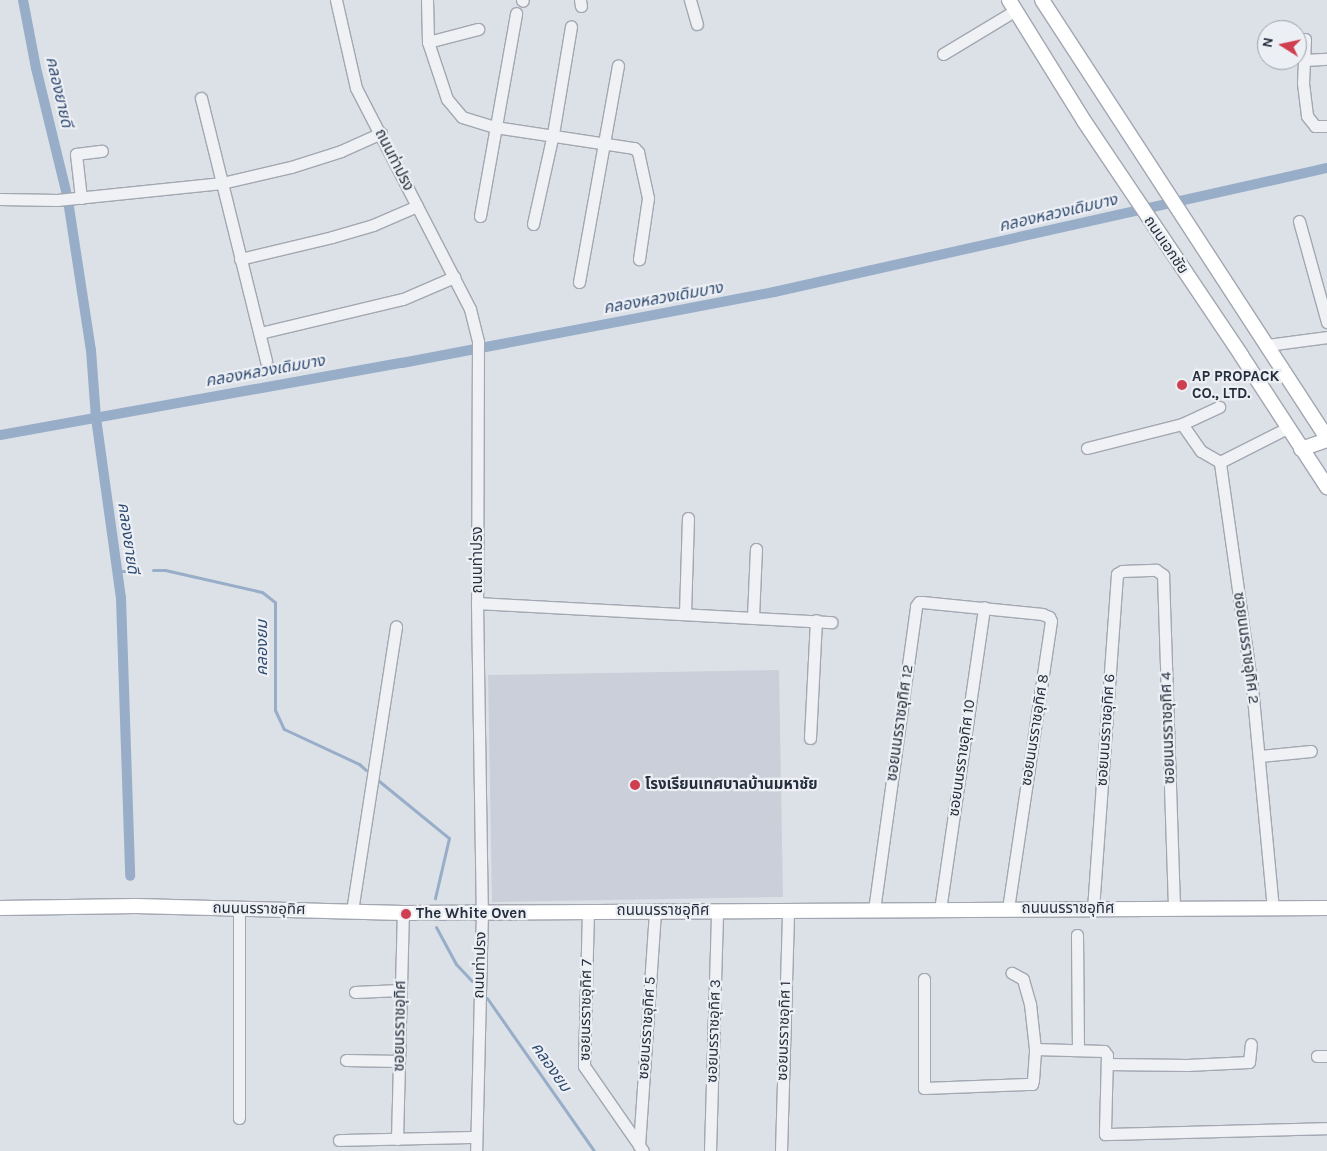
<!DOCTYPE html>
<meta charset="utf-8">
<style>
body{margin:0}
#map{position:relative;width:1327px;height:1151px;overflow:hidden;background:#dce0e7;font-family:Karla,"Noto Sans Thai",sans-serif}
div>[style]{position:absolute}
.built>*{inset:0;background:#cacfd9;transform-origin:0 0}
.stream>*{height:3px;margin:-1.5px;padding:0 1.5px;transform-origin:1.5px;border-radius:1.5px;background:#97adc8}
.canal>*{height:10px;margin:-5px;padding:0 5px;transform-origin:5px;border-radius:5px;background:#97adc8}
.roads{filter:drop-shadow(1px 0 #a2a7b1) drop-shadow(-1px 0 #a2a7b1) drop-shadow(0 1px #a2a7b1) drop-shadow(0 -1px #a2a7b1)}
.minor>*{height:11px;margin:-5.5px;padding:0 5.5px;transform-origin:5.5px;border-radius:5.5px;background:#eff1f5}
.major>*{height:14px;margin:-7px;padding:0 7px;transform-origin:7px;border-radius:7px;background:#fff}
.dots>*{width:14px;height:14px;translate:-50% -50%;box-sizing:border-box;border:2px solid #eceff4;border-radius:50%}
span{translate:-50% -50%;white-space:nowrap;text-align:center;line-height:1.15;-webkit-text-stroke:4.5px #eceff4;paint-order:stroke}
.street-label{font-size:15px;color:#262e3d}
.poi-label{font-size:15px;color:#262e3d;font-weight:700}
.left{translate:0 -50%;text-align:left}
.water-label{font-size:16px;color:#304b71;font-style:italic}
.north{position:absolute;left:1257px;top:20px;width:50px;height:50px;box-sizing:border-box;background:#eceff4;border:1px solid #9da2ab;border-radius:50%;rotate:280deg;font-size:14px;font-weight:700;line-height:20px;text-align:center;color:#262e3d}
.north::after{content:'';display:block;margin:auto;width:18px;height:22px;background:#cf3f4f;clip-path:polygon(50% 0,100% 100%,50% 72%,0 100%)}
</style>
<div id="map">
<div class="built">
<i style="left:779px;top:670px;width:227px;height:291px;rotate:89deg"></i>
</div>
<div class="stream">
<i style="left:153px;top:570px;width:12px"></i>
<i style="left:165px;top:570px;width:99px;rotate:12.8deg"></i>
<i style="left:262px;top:592px;width:16px;rotate:38deg"></i>
<i style="left:275px;top:602px;width:108px;rotate:90deg"></i>
<i style="left:275px;top:710px;width:21px;rotate:65deg"></i>
<i style="left:284px;top:729px;width:83px;rotate:25deg"></i>
<i style="left:359px;top:764px;width:9px;rotate:41deg"></i>
<i style="left:117px;top:571px;width:20px"></i>
<i style="left:379px;top:781px;width:90px;rotate:39.2deg"></i>
<i style="left:449px;top:838px;width:62px;rotate:103.1deg"></i>
<i style="left:436px;top:927px;width:42px;rotate:61.6deg"></i>
<i style="left:456px;top:964px;width:23px;rotate:47deg"></i>
<i style="left:487px;top:998px;width:187px;rotate:55deg"></i>
</div>
<div class="canal">
<i style="left:23px;top:0;width:69px;rotate:79.2deg"></i>
<i style="left:36px;top:68px;width:127px;rotate:76.3deg"></i>
<i style="left:69px;top:207px;width:145px;rotate:81.3deg"></i>
<i style="left:91px;top:350px;width:68px;rotate:85.8deg"></i>
<i style="left:96px;top:418px;width:182px;rotate:82.1deg"></i>
<i style="left:121px;top:598px;width:278px;rotate:88.1deg"></i>
<i style="left:0;top:435px;width:408px;rotate:-10.2deg"></i>
<i style="left:402px;top:363px;width:379px;rotate:-10.8deg"></i>
<i style="left:774px;top:292px;width:567px;rotate:-12.64deg"></i>
</div>
<div class="roads">
<div class="minor">
<i style="left:336px;top:0;width:90px;rotate:77.2deg"></i>
<i style="left:356px;top:88px;width:249px;rotate:62.7deg"></i>
<i style="left:470px;top:309px;width:33px;rotate:76deg"></i>
<i style="left:478px;top:341px;width:262px;rotate:90.2deg"></i>
<i style="left:477px;top:603px;width:308px;rotate:89.1deg"></i>
<i style="left:482px;top:911px;width:240px;rotate:91.4deg"></i>
<i style="left:427px;top:0;width:42px;rotate:88.6deg"></i>
<i style="left:428px;top:42px;width:52px;rotate:-14.6deg"></i>
<i style="left:522px;top:0;width:1px;rotate:45deg"></i>
<i style="left:580px;top:0;width:6px;rotate:81deg"></i>
<i style="left:690px;top:0;width:25px;rotate:74deg"></i>
<i style="left:1305px;top:39px;width:44px;rotate:92.6deg"></i>
<i style="left:1303px;top:83px;width:33px;rotate:83deg"></i>
<i style="left:1307px;top:116px;width:13px;rotate:51deg"></i>
<i style="left:1315px;top:126px;width:12px"></i>
<i style="left:428px;top:42px;width:60px;rotate:71.6deg"></i>
<i style="left:447px;top:99px;width:23px;rotate:50deg"></i>
<i style="left:462px;top:117px;width:34px;rotate:17deg"></i>
<i style="left:495px;top:127px;width:141px;rotate:8.6deg"></i>
<i style="left:634px;top:148px;width:6px;rotate:45deg"></i>
<i style="left:638px;top:152px;width:47px;rotate:77.7deg"></i>
<i style="left:648px;top:198px;width:62px;rotate:98.4deg"></i>
<i style="left:943px;top:54px;width:85px;rotate:-31.1deg"></i>
<i style="left:1305px;top:60px;width:22px;rotate:-3deg"></i>
<i style="left:201px;top:98px;width:271px;rotate:76.1deg"></i>
<i style="left:81px;top:198px;width:44px;rotate:-96.5deg"></i>
<i style="left:76px;top:154px;width:26px;rotate:-7deg"></i>
<i style="left:0;top:199px;width:57px;rotate:1deg"></i>
<i style="left:57px;top:200px;width:166px;rotate:-5.9deg"></i>
<i style="left:222px;top:183px;width:71px;rotate:-13.1deg"></i>
<i style="left:291px;top:167px;width:52px;rotate:-17.7deg"></i>
<i style="left:341px;top:151px;width:44px;rotate:-24.2deg"></i>
<i style="left:480px;top:216px;width:206px;rotate:-79.9deg"></i>
<i style="left:1299px;top:221px;width:105px;rotate:74.5deg"></i>
<i style="left:533px;top:224px;width:92px;rotate:-77.5deg"></i>
<i style="left:553px;top:134px;width:109px;rotate:-80.5deg"></i>
<i style="left:240px;top:259px;width:95px;rotate:-13.4deg"></i>
<i style="left:332px;top:237px;width:43px;rotate:-16.3deg"></i>
<i style="left:373px;top:225px;width:48px;rotate:-23.4deg"></i>
<i style="left:579px;top:282px;width:220px;rotate:-79.8deg"></i>
<i style="left:260px;top:333px;width:147px;rotate:-13.4deg"></i>
<i style="left:403px;top:299px;width:56px;rotate:-23.3deg"></i>
<i style="left:1267px;top:345px;width:61px;rotate:-7.6deg"></i>
<i style="left:1182px;top:424px;width:33px;rotate:55deg"></i>
<i style="left:1201px;top:451px;width:22px;rotate:30deg"></i>
<i style="left:1087px;top:448px;width:98px;rotate:-14.2deg"></i>
<i style="left:1182px;top:424px;width:41px;rotate:-24.7deg"></i>
<i style="left:477px;top:603px;width:355px;rotate:3.1deg"></i>
<i style="left:685px;top:613px;width:95px;rotate:-88.2deg"></i>
<i style="left:753px;top:617px;width:68px;rotate:-87.5deg"></i>
<i style="left:810px;top:738px;width:118px;rotate:-87.1deg"></i>
<i style="left:1260px;top:756px;width:51px;rotate:-5.6deg"></i>
<i style="left:1093px;top:909px;width:336px;rotate:-85.9deg"></i>
<i style="left:1117px;top:574px;width:6px;rotate:-31deg"></i>
<i style="left:1122px;top:571px;width:34px;rotate:-2deg"></i>
<i style="left:1156px;top:570px;width:9px;rotate:36deg"></i>
<i style="left:1163px;top:575px;width:334px;rotate:88.1deg"></i>
<i style="left:1273px;top:909px;width:222px;rotate:-95.4deg"></i>
<i style="left:1252px;top:688px;width:228px;rotate:-98.1deg"></i>
<i style="left:1220px;top:462px;width:75px;rotate:-26.9deg"></i>
<i style="left:239px;top:910px;width:208px;rotate:90deg"></i>
<i style="left:874px;top:910px;width:307px;rotate:-82.1deg"></i>
<i style="left:916px;top:606px;width:5px;rotate:-53deg"></i>
<i style="left:919px;top:602px;width:3px"></i>
<i style="left:922px;top:602px;width:121px;rotate:5.7deg"></i>
<i style="left:1042px;top:614px;width:8px;rotate:23deg"></i>
<i style="left:1049px;top:617px;width:4px;rotate:63deg"></i>
<i style="left:1051px;top:621px;width:292px;rotate:98.5deg"></i>
<i style="left:940px;top:910px;width:306px;rotate:-81.7deg"></i>
<i style="left:352px;top:911px;width:288px;rotate:-81.2deg"></i>
<i style="left:588px;top:911px;width:155px;rotate:91.5deg"></i>
<i style="left:584px;top:1066px;width:103px;rotate:55.2deg"></i>
<i style="left:1077px;top:935px;width:115px;rotate:89.5deg"></i>
<i style="left:924px;top:979px;width:109px;rotate:90deg"></i>
<i style="left:924px;top:1088px;width:103px;rotate:-2.2deg"></i>
<i style="left:1027px;top:1084px;width:5px"></i>
<i style="left:1032px;top:1084px;width:4px;rotate:-76deg"></i>
<i style="left:1033px;top:1080px;width:31px;rotate:-86deg"></i>
<i style="left:1035px;top:1049px;width:45px;rotate:-96.3deg"></i>
<i style="left:1030px;top:1004px;width:26px;rotate:-106deg"></i>
<i style="left:1023px;top:979px;width:13px;rotate:-151deg"></i>
<i style="left:355px;top:992px;width:45px;rotate:-2.5deg"></i>
<i style="left:1035px;top:1049px;width:69px;rotate:1.7deg"></i>
<i style="left:1104px;top:1051px;width:5px;rotate:53deg"></i>
<i style="left:1107px;top:1055px;width:79px;rotate:91.5deg"></i>
<i style="left:1105px;top:1134px;width:222px;rotate:-1.5deg"></i>
<i style="left:1317px;top:1056px;width:10px"></i>
<i style="left:346px;top:1060px;width:53px;rotate:1.1deg"></i>
<i style="left:1107px;top:1064px;width:80px;rotate:0.7deg"></i>
<i style="left:1187px;top:1065px;width:62px;rotate:-2.8deg"></i>
<i style="left:1249px;top:1062px;width:18px;rotate:-84deg"></i>
<i style="left:397px;top:1139px;width:226px;rotate:-88.5deg"></i>
<i style="left:339px;top:1140px;width:137px;rotate:-1.3deg"></i>
<i style="left:639px;top:1146px;width:236px;rotate:-86.1deg"></i>
<i style="left:710px;top:1151px;width:241px;rotate:-88.3deg"></i>
<i style="left:781px;top:1151px;width:241px;rotate:-88.3deg"></i>
</div>
<div class="major">
<i style="left:1009px;top:0;width:142px;rotate:58.2deg"></i>
<i style="left:1084px;top:121px;width:282px;rotate:56.1deg"></i>
<i style="left:1241px;top:355px;width:158px;rotate:56.9deg"></i>
<i style="left:1042px;top:0;width:523px;rotate:56.95deg"></i>
<i style="left:1301px;top:449px;width:28px;rotate:-19deg"></i>
<i style="left:0;top:908px;width:136px;rotate:-0.8deg"></i>
<i style="left:136px;top:906px;width:267px;rotate:1.5deg"></i>
<i style="left:403px;top:913px;width:924px;rotate:-0.31deg"></i>
</div>
</div>
<div class="dots">
<i style="left:1182px;top:385px;background:#cf3f4f"></i>
<i style="left:635px;top:785px;background:#cf3f4f"></i>
<i style="left:406px;top:914px;background:#cf3f4f"></i>
</div>
<div class="street-label">
<span style="left:394px;top:160px;rotate:63deg">ถนนท่าปรง</span>
<span style="left:1166px;top:245px;rotate:56deg">ถนนเอกชัย</span>
<span style="left:478px;top:560px;rotate:-90deg">ถนนท่าปรง</span>
<span style="left:1246px;top:648px;rotate:82deg">ซอยนนรราชอุทิศ 2</span>
<span style="left:900px;top:723px;rotate:-82deg">ซอยนนรราชอุทิศ 12</span>
<span style="left:1168px;top:728px;rotate:-92deg">ซอยนนรราชอุทิศ 4</span>
<span style="left:1035px;top:730px;rotate:-81deg">ซอยนนรราชอุทิศ 8</span>
<span style="left:1106px;top:730px;rotate:-86deg">ซอยนนรราชอุทิศ 6</span>
<span style="left:962px;top:758px;rotate:-82deg">ซอยนนรราชอุทิศ 10</span>
<span style="left:259px;top:909px;rotate:1deg">ถนนนรราชอุทิศ</span>
<span style="left:1068px;top:909px">ถนนนรราชอุทิศ</span>
<span style="left:663px;top:911px">ถนนนรราชอุทิศ</span>
<span style="left:480px;top:965px;rotate:-88deg">ถนนท่าปรง</span>
<span style="left:586px;top:1010px;rotate:-89deg">ซอยนรราชอุทิศ 7</span>
<span style="left:400px;top:1026px;rotate:-89deg">ซอยนรราชอุทิศ</span>
<span style="left:647px;top:1028px;rotate:-86deg">ซอยนรราชอุทิศ 5</span>
<span style="left:714px;top:1031px;rotate:-88deg">ซอยนรราชอุทิศ 3</span>
<span style="left:784px;top:1031px;rotate:-88deg">ซอยนรราชอุทิศ 1</span>
</div>
<div class="poi-label">
<span class="left" style="left:1192px;top:385px">AP PROPACK<br>CO., LTD.</span>
<span class="left" style="left:645px;top:785px">โรงเรียนเทศบาลบ้านมหาชัย</span>
<span class="left" style="left:416px;top:914px">The White Oven</span>
</div>
<div class="water-label">
<span style="left:59px;top:92px;rotate:77deg">คลองยายดี</span>
<span style="left:1058px;top:213px;rotate:-13deg">คลองหลวงเดิมบาง</span>
<span style="left:663px;top:298px;rotate:-10deg">คลองหลวงเดิมบาง</span>
<span style="left:265px;top:371px;rotate:-10deg">คลองหลวงเดิมบาง</span>
<span style="left:128px;top:538px;rotate:82deg">คลองยายดี</span>
<span style="left:262px;top:648px;rotate:-90deg">คลองยม</span>
<span style="left:551px;top:1067px;rotate:55deg">คลองยม</span>
</div>
<div class="north">N</div>
</div>
